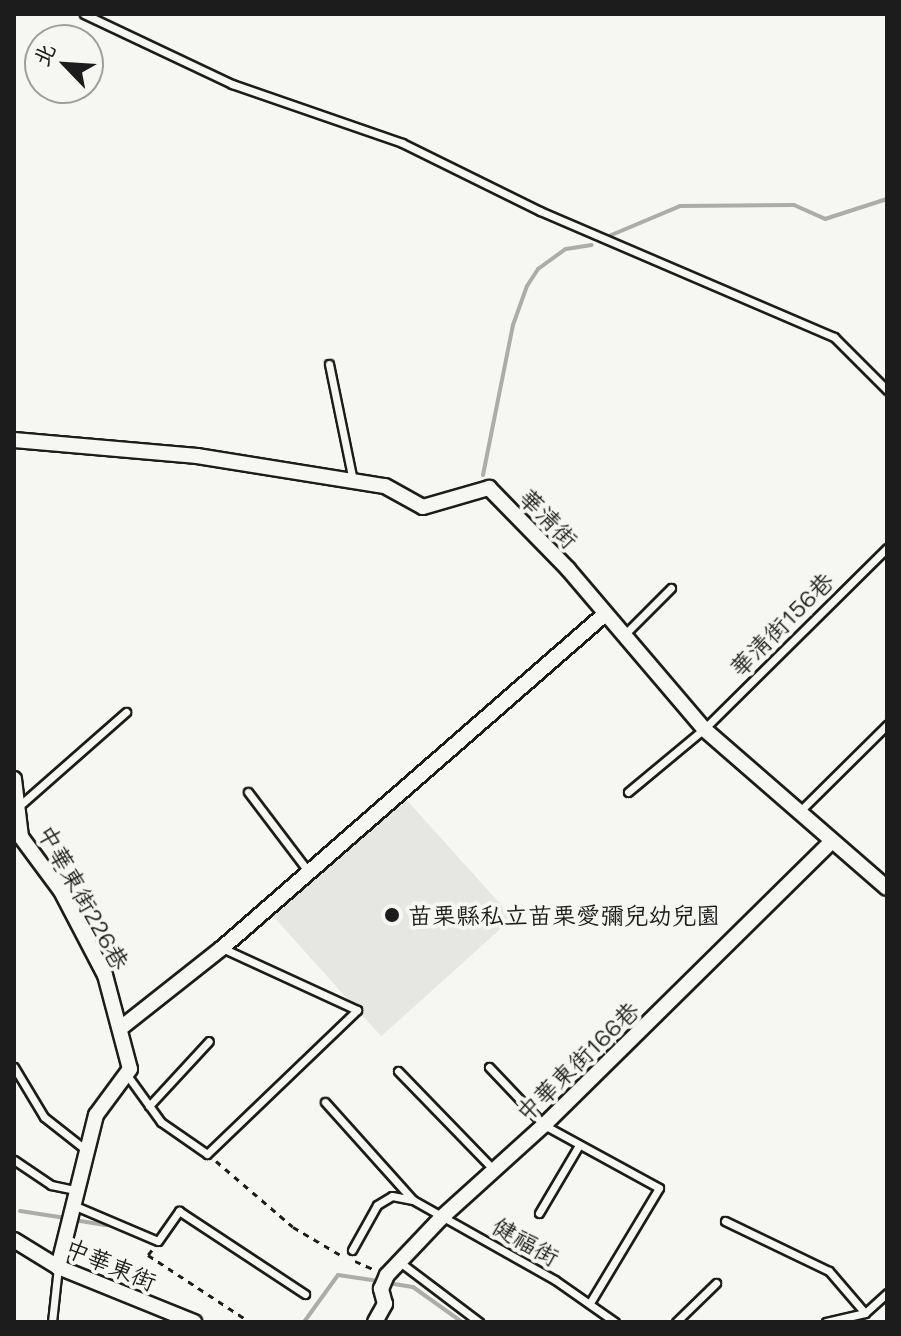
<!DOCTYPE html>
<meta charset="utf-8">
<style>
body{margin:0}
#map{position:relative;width:901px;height:1336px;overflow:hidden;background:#f6f6f2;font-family:Mali,"LXGW WenKai TC",sans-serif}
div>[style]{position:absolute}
.built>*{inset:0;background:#e6e6e2;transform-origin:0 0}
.stream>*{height:4px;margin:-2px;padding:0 2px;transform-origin:2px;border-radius:2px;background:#acaca9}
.path>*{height:3px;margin-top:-1.5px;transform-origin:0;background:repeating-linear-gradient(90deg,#1c1c1c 0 6px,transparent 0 12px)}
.roads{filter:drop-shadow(2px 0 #1c1c1c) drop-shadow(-2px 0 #1c1c1c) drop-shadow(0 2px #1c1c1c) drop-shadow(0 -2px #1c1c1c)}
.lane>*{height:7px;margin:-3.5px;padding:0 3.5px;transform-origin:3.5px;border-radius:3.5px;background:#f6f6f2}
.street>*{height:14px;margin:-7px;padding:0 7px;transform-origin:7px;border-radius:7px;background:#f6f6f2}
.dots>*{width:22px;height:22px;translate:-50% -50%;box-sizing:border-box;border:4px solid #f6f6f2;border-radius:50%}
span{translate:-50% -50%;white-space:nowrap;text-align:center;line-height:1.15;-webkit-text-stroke:8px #f6f6f2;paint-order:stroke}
.street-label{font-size:24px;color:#1c1c1c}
.poi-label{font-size:24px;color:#1c1c1c}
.left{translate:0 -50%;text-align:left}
.frame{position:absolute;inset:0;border:16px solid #1c1c1c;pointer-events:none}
.north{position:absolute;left:24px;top:24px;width:80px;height:80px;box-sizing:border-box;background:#f6f6f2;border:2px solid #9f9f9c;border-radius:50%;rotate:295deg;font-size:22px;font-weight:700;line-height:32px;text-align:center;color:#1c1c1c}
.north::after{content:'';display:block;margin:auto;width:28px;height:36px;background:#1c1c1c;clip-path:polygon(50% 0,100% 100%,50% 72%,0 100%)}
</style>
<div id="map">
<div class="built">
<i style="left:403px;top:796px;width:164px;height:177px;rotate:48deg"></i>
</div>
<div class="stream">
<i style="left:609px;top:236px;width:77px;rotate:-22.9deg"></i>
<i style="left:680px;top:206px;width:114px;rotate:-0.5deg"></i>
<i style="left:794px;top:205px;width:34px;rotate:24deg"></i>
<i style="left:825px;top:219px;width:65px;rotate:-17.9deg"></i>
<i style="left:483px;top:475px;width:153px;rotate:-78.7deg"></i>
<i style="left:513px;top:325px;width:41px;rotate:-70.3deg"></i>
<i style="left:527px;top:286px;width:20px;rotate:-57deg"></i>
<i style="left:538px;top:269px;width:34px;rotate:-36deg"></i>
<i style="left:566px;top:249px;width:26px;rotate:-9deg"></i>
<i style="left:20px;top:1211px;width:46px;rotate:8.8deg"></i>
<i style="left:74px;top:1220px;width:33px;rotate:9deg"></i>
<i style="left:388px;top:1283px;width:25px;rotate:9deg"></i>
<i style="left:413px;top:1287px;width:60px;rotate:35.5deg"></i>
<i style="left:304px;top:1322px;width:58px;rotate:-54.1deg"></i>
<i style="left:338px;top:1275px;width:41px;rotate:8.3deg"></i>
</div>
<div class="path">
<i style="left:216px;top:1161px;width:101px;rotate:40.6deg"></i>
<i style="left:293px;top:1227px;width:59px;rotate:30.5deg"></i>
<i style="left:152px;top:1250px;width:6px;rotate:129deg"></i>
<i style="left:148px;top:1255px;width:122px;rotate:33.3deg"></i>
<i style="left:355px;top:1261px;width:20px;rotate:24deg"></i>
</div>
<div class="roads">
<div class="lane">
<i style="left:84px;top:14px;width:164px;rotate:25.3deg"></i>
<i style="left:232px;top:84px;width:180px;rotate:19.1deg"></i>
<i style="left:402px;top:143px;width:154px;rotate:26.2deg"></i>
<i style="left:540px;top:211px;width:320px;rotate:23.2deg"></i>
<i style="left:834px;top:337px;width:75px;rotate:45deg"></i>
<i style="left:329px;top:364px;width:119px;rotate:78.4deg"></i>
<i style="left:625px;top:634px;width:65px;rotate:-45deg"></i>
<i style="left:248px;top:792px;width:99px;rotate:52.8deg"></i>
<i style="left:628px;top:792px;width:99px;rotate:-39.7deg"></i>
<i style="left:704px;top:729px;width:257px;rotate:-44.7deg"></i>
<i style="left:18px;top:807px;width:144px;rotate:-41.3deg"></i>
<i style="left:799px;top:812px;width:124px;rotate:-44.7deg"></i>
<i style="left:14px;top:1067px;width:58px;rotate:59deg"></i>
<i style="left:44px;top:1117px;width:53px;rotate:38.2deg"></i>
<i style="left:489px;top:1067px;width:80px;rotate:46.5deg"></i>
<i style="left:544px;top:1125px;width:131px;rotate:28.7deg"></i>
<i style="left:659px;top:1188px;width:134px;rotate:121deg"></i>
<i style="left:398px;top:1071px;width:136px;rotate:45.9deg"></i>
<i style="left:127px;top:1075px;width:58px;rotate:54.1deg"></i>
<i style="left:161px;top:1122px;width:56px;rotate:34.8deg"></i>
<i style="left:207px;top:1154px;width:208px;rotate:-43.8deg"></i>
<i style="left:357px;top:1010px;width:149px;rotate:-155.3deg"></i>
<i style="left:325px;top:1102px;width:130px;rotate:48.1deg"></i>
<i style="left:149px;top:1106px;width:88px;rotate:-47.3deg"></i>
<i style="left:14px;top:1160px;width:45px;rotate:34deg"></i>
<i style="left:51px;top:1185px;width:25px;rotate:12deg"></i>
<i style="left:73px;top:1205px;width:92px;rotate:23deg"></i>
<i style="left:158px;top:1241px;width:37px;rotate:-55deg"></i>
<i style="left:179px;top:1211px;width:151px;rotate:33.4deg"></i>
<i style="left:539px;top:1213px;width:79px;rotate:-59.5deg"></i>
<i style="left:725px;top:1221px;width:115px;rotate:25.7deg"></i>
<i style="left:829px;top:1271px;width:55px;rotate:49.4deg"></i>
<i style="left:352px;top:1250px;width:51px;rotate:-60.9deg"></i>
<i style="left:377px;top:1205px;width:17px;rotate:-31deg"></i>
<i style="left:392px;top:1196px;width:21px;rotate:11deg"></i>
<i style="left:413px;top:1200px;width:163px;rotate:29.4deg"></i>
<i style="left:555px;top:1280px;width:73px;rotate:35deg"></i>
<i style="left:401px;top:1263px;width:98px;rotate:37.1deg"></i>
<i style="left:865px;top:1313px;width:30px;rotate:-42deg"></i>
<i style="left:52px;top:1322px;width:55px;rotate:-83.8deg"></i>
<i style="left:676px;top:1322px;width:56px;rotate:-44.3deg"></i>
<i style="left:826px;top:1322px;width:40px;rotate:-13deg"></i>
</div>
<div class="street">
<i style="left:14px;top:440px;width:184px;rotate:5deg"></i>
<i style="left:197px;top:456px;width:190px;rotate:9.1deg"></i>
<i style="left:385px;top:486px;width:43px;rotate:28.9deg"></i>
<i style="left:423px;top:507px;width:69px;rotate:-16.1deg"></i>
<i style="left:489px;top:488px;width:113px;rotate:45.7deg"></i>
<i style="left:568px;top:569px;width:210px;rotate:49.6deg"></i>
<i style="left:704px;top:729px;width:242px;rotate:41deg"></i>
<i style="left:14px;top:779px;width:58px;rotate:83.1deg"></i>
<i style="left:21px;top:837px;width:67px;rotate:53.5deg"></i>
<i style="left:61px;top:891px;width:95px;rotate:62.4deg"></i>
<i style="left:105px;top:975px;width:97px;rotate:75.1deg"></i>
<i style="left:130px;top:1069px;width:57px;rotate:126.5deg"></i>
<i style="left:96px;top:1115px;width:157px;rotate:104deg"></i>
<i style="left:122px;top:1027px;width:127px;rotate:-38.3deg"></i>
<i style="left:222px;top:948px;width:508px;rotate:-41.09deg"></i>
<i style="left:14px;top:1240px;width:52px;rotate:31.5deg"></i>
<i style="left:58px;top:1267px;width:147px;rotate:22deg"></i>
<i style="left:375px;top:1322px;width:21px;rotate:-61deg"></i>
<i style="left:385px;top:1304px;width:16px;rotate:-105deg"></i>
<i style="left:381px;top:1289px;width:15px;rotate:-67deg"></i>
<i style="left:387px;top:1275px;width:79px;rotate:-46.5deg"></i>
<i style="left:441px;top:1218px;width:139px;rotate:-42.1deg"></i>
<i style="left:544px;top:1125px;width:404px;rotate:-44.6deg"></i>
</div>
</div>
<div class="dots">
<i style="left:392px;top:915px;background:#1c1c1c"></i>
</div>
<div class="street-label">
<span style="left:549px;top:518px;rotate:46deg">華清街</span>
<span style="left:781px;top:624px;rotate:-45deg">華清街156巷</span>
<span style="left:84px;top:897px;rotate:61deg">中華東街226巷</span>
<span style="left:577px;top:1061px;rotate:-44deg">中華東街166巷</span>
<span style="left:526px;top:1241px;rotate:30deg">健福街</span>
<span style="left:111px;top:1264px;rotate:23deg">中華東街</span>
</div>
<div class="poi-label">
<span class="left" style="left:408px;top:915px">苗栗縣私立苗栗愛彌兒幼兒園</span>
</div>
<div class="frame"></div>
<div class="north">北</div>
</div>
